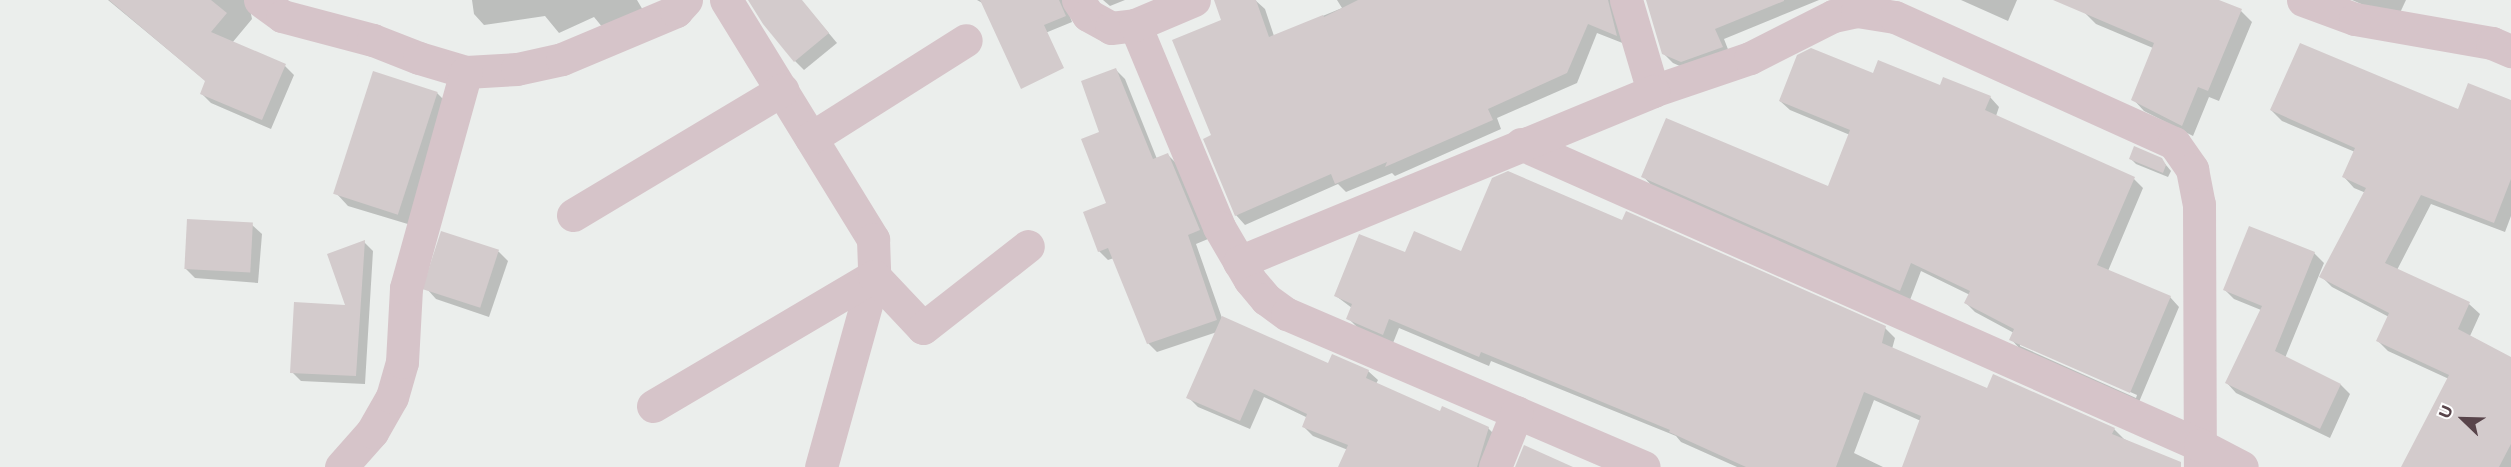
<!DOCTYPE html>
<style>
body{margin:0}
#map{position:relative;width:2511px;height:467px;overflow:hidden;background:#ebeeec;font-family:Montserrat,sans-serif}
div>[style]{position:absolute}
.shadow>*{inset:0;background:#0003}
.building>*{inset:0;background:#d3cbcc;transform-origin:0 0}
.street>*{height:33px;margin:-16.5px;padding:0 16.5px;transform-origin:16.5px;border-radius:16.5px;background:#d6c4c9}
span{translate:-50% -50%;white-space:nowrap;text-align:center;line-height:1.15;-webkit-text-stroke:6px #fff;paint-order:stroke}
.north{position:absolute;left:2433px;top:389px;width:60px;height:60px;-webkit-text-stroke:4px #fff;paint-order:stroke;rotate:293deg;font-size:16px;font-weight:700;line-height:24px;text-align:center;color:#58444a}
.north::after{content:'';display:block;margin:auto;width:21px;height:27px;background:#58444a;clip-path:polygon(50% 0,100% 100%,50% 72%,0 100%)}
</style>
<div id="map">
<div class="shadow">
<i style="clip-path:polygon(108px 0,253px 0,250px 9px,252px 19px,232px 43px,285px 66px,294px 75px,271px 129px,211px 103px,202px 94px,207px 82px)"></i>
<i style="clip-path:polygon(472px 0,637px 0,647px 17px,608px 34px,594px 17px,559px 33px,545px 16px,484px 25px,474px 14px)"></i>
<i style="clip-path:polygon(766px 0,801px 0,837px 43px,804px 70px,795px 61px)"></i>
<i style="clip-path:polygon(977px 0,1071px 0,1068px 11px,1072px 22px,1009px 48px,984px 4px)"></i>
<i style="clip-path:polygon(1103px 0,1125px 0,1110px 6px)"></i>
<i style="clip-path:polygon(1255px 0,1265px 9px,1274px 36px,1342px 8px,1337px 0,1620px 0,1625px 44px,1597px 33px,1577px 83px,1497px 118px,1501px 129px,1395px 176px,1392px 173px,1346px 192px,1338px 184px,1245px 225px,1236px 215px,1213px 136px,1223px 21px)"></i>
<i style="clip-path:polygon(1647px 0,1819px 0,1724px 39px,1731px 57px,1691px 71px,1673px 63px,1663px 53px)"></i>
<i style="clip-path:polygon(1961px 0,2017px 0,2008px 21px)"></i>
<i style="clip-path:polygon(2090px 0,2215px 0,2241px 11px,2252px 22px,2219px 101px,2209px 97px,2193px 136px,2144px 111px,2133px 99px,2153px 48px,2096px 24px,2085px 13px)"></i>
<i style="clip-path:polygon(2352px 0,2406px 0,2398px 17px,2384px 14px)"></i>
<i style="clip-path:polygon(1116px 70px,1125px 79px,1157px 159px,1168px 155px,1177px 164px,1208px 239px,1196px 244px,1222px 318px,1329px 365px,1368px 371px,1378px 380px,1376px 384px,1441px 413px,1488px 428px,1498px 438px,1489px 467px,1340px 467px,1348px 450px,1313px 436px,1304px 427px,1308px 418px,1264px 397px,1250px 429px,1198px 407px,1188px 397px,1217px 332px,1157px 352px,1148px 343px,1114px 258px,1108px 260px,1099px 251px,1108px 204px,1100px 133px)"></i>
<i style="clip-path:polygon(evenodd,1899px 85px,1941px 87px,1990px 97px,1999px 107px,1996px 116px,2134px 179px,2143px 188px,2108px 271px,2170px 297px,2179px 307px,2139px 402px,2020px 349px,2011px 339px,2014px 333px,1975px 312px,1966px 303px,1970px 295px,1921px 271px,1910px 300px,1652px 186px,1643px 176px,1829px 188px,1850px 135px,1790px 110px,1780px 101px,1899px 85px,2020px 343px,2137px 395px,2136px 398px,2020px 346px,2020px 343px)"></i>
<i style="clip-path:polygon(437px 93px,449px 105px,411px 225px,348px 206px,336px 193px)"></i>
<i style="clip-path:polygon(2511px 102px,2511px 216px,2505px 232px,2431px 204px,2397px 270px,2469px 304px,2480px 314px,2470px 336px,2511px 358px,2511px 467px,2404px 467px,2449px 379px,2388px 351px,2378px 341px,2389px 317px,2332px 287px,2321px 276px,2366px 193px,2354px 188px,2344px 177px,2355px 152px,2282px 121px,2271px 110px,2459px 111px)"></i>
<i style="clip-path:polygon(2131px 159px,2161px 159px,2171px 171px,2168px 177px,2136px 164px)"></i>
<i style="clip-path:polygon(1623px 222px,1885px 328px,1895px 338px,1892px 349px,1988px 390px,2114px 429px,2124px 439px,2179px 467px,1903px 467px,1921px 421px,1874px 400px,1854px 453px,1883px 467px,1737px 467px,1681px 442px,1676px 436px,1491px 361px,1489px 366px,1399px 328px,1393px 343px,1358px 328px,1348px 318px,1352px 308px,1336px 296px,1406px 254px,1462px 253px)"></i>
<i style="clip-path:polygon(252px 225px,262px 234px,258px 283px,195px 278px,185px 268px)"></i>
<i style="clip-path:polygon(442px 233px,499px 252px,508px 261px,489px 317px,436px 299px,427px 289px)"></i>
<i style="clip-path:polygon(364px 242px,373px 251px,365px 384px,301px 381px,292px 372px,348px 306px)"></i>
<i style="clip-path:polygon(2314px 253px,2324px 263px,2285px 358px,2341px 385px,2350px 394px,2330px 438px,2236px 393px,2227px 383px,2261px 310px,2234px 299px,2225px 290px)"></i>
</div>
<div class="building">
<i style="clip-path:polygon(109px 0,211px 0,227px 13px,211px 32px,286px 64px,262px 120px,200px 94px,205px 81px)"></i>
<i style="clip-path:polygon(748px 0,802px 0,829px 33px,794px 62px,763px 24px)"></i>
<i style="clip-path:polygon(980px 0,1059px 0,1066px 16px,1044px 25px,1064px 68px,1021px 89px)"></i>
<i style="clip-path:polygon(1214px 0,1256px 0,1269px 37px,1323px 15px,1324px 17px,1358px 0,1608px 0,1617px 36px,1588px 24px,1567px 73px,1488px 109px,1493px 120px,1385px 167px,1387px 162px,1335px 184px,1331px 174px,1235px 216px,1203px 139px,1211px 135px,1172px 40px,1221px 20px)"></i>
<i style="clip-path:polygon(1646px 0,1784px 0,1784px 1px,1715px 29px,1723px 47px,1681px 62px,1662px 54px)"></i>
<i style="clip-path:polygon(2053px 0,2219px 0,2242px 9px,2208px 91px,2198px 87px,2182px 126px,2131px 100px,2154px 43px)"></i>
<i style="clip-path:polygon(2300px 43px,2458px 109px,2468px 83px,2511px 100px,2511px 179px,2494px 223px,2421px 195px,2385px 263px,2470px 302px,2458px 329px,2511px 357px,2511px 444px,2499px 467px,2401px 467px,2449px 375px,2376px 341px,2389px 313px,2319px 277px,2366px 188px,2342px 177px,2355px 148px,2270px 110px)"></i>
<i style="clip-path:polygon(1811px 48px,1873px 73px,1878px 60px,1940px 85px,1943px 77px,1991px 96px,1985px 110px,2135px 177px,2097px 265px,2171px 296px,2130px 393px,2009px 340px,2014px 329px,1964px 303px,1970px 291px,1911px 263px,1900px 291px,1641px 177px,1666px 118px,1828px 186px,1850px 130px,1779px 101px,1797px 55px)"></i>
<i style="clip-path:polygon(1116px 68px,1153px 159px,1168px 153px,1200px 230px,1188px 235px,1217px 320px,1147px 344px,1108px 248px,1098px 252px,1083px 212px,1106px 203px,1081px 139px,1099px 132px,1081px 81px)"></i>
<i style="left:373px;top:71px;width:68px;height:129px;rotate:18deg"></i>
<i style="clip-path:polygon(2134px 146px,2162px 158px,2166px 165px,2163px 173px,2129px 159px)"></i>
<i style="clip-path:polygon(1508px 171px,1622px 220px,1626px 211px,1886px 326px,1882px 343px,1987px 388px,1993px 374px,2115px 428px,2112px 434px,2181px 462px,2181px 467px,1902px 467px,1921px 416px,1864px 392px,1836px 467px,1746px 467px,1669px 432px,1670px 430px,1481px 352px,1479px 357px,1389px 319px,1383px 335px,1346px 319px,1352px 304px,1334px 296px,1359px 234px,1405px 252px,1414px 231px,1461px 251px,1492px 178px)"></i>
<i style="left:187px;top:219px;width:66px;height:50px;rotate:3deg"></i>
<i style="clip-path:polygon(2249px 226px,2315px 252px,2275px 351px,2341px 384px,2320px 429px,2225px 383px,2262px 306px,2223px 290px)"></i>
<i style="left:441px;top:231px;width:61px;height:61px;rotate:18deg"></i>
<i style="clip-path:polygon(365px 240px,356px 376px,290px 373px,294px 302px,345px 305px,327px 254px)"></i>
<i style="clip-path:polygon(1222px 316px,1328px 363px,1332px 354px,1369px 370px,1366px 378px,1440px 411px,1442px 406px,1489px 427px,1477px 467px,1338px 467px,1348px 445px,1302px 427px,1307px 414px,1254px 389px,1240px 421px,1186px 398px)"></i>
<i style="clip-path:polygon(1524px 445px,1573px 467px,1515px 467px)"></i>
</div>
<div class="street">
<i style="left:260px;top:0;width:27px;rotate:36deg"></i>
<i style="left:282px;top:16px;width:94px;rotate:14.8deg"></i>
<i style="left:373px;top:40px;width:49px;rotate:21.4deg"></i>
<i style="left:419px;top:58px;width:49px;rotate:16.6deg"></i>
<i style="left:466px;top:72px;width:51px;rotate:-3.4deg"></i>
<i style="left:517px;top:69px;width:46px;rotate:-12.5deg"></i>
<i style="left:562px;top:59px;width:124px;rotate:-22.8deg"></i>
<i style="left:676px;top:11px;width:15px;rotate:-48deg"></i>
<i style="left:726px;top:0;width:281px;rotate:58.4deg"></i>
<i style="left:873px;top:239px;width:37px;rotate:88deg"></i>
<i style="left:874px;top:276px;width:198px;rotate:105.5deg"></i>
<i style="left:1078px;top:0;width:18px;rotate:56deg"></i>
<i style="left:1088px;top:15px;width:26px;rotate:29deg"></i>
<i style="left:1111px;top:28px;width:24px;rotate:-7deg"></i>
<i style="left:1135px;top:25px;width:219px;rotate:67.4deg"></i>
<i style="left:1219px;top:227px;width:61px;rotate:59.7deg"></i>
<i style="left:1250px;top:280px;width:25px;rotate:50deg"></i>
<i style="left:1266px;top:299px;width:26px;rotate:36deg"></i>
<i style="left:1287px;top:314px;width:388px;rotate:23.2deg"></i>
<i style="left:1626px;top:0;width:95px;rotate:73.5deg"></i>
<i style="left:1653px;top:91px;width:102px;rotate:-18.8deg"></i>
<i style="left:1750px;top:58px;width:93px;rotate:-26.8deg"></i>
<i style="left:1833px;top:16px;width:25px;rotate:-12deg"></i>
<i style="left:1857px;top:11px;width:38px;rotate:9deg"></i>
<i style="left:1895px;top:17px;width:306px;rotate:24.3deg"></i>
<i style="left:2174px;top:143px;width:32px;rotate:55deg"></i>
<i style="left:2192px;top:169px;width:36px;rotate:79deg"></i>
<i style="left:2199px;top:204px;width:263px;rotate:89.8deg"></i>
<i style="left:2303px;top:0;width:55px;rotate:20.1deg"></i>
<i style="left:2355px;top:19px;width:139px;rotate:9.9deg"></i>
<i style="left:2492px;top:43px;width:21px;rotate:23deg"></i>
<i style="left:1135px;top:25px;width:64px;rotate:-23deg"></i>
<i style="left:811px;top:138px;width:183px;rotate:-32.3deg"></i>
<i style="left:1521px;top:144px;width:743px;rotate:23.91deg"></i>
<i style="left:2200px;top:445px;width:47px;rotate:27.6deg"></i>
<i style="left:573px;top:215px;width:244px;rotate:-30.9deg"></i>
<i style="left:1239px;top:262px;width:448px;rotate:-22.4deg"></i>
<i style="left:653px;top:406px;width:256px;rotate:-30.5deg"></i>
<i style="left:874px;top:276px;width:71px;rotate:46.7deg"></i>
<i style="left:923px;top:328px;width:133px;rotate:-38deg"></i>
<i style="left:341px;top:467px;width:47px;rotate:-48.5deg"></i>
<i style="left:372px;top:432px;width:40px;rotate:-60.3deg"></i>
<i style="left:392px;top:397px;width:36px;rotate:-74deg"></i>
<i style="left:402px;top:362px;width:74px;rotate:-86.9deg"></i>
<i style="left:406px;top:288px;width:224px;rotate:-74.5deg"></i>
<i style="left:1495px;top:467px;width:59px;rotate:-68.2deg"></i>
</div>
<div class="north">U</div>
</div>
